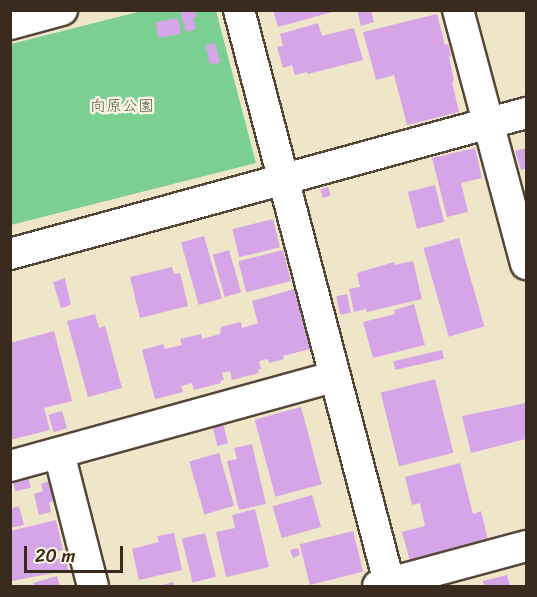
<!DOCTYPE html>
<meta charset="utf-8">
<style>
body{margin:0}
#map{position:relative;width:537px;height:597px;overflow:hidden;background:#efe6c9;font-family:Sriracha,"Klee One",sans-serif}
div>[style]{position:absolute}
.green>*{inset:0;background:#7bcf92}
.building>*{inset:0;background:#d6a5e7;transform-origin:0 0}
.roads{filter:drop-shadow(2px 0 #564638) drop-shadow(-2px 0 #564638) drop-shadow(0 2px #564638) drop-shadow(0 -2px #564638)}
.minor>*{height:30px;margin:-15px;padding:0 15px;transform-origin:15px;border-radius:15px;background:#fff}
span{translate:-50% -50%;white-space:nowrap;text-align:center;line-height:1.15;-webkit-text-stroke:5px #fcf5e5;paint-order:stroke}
.park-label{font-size:16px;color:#4e5c41}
.frame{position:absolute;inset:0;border:12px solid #3b2a1e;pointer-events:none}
.scale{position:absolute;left:24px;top:546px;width:99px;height:27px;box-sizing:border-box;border:3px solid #3b2a1e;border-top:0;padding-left:8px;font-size:18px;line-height:21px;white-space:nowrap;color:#3b2a1e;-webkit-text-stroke:4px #fcf5e5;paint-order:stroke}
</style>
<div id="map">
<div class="green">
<i style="clip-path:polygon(142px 11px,216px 11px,256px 163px,11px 225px,11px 44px)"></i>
</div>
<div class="building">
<i style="clip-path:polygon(180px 10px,195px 10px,197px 17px,193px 18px,196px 29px,186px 32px)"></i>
<i style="clip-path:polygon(273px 10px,335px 10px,336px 11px,278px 27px)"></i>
<i style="clip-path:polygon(357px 10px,371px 10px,374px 22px,361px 26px)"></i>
<i style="clip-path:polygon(437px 14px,445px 45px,448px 44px,451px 56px,449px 57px,454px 80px,452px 82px,459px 112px,407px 125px,394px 75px,376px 80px,363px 32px)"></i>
<i style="left:178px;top:18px;width:16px;height:23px;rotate:79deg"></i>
<i style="clip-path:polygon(318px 23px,322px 36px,354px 28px,363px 60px,308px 74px,307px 72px,295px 75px,292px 65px,283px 68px,277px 47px,283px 46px,280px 34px)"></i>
<i style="left:215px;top:43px;width:20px;height:10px;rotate:75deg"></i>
<i style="clip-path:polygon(475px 148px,482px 178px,461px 183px,468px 212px,447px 217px,432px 158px)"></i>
<i style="clip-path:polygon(526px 148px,526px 168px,521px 170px,515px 151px)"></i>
<i style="left:435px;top:185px;width:38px;height:28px;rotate:76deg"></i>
<i style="left:328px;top:187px;width:9px;height:8px;rotate:72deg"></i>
<i style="left:273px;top:219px;width:29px;height:42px;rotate:76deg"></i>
<i style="left:204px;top:236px;width:65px;height:24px;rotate:74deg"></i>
<i style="left:459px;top:238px;width:92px;height:37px;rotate:74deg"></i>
<i style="left:229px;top:250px;width:44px;height:17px;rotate:74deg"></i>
<i style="left:283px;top:250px;width:32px;height:46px;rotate:76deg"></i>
<i style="clip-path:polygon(413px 261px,422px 299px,367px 312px,366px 309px,354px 312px,349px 289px,360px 287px,357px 273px,394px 262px,395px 265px)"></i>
<i style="clip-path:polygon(172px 267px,174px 274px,180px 273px,188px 306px,140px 318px,130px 277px)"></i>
<i style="clip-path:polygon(65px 278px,71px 305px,61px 308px,53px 282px)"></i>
<i style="clip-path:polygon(294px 289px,310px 349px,283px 356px,284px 359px,269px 363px,268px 359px,259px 361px,261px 369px,258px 370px,259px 373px,232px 380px,230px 371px,222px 373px,224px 380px,220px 381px,221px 383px,194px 390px,192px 383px,181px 386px,183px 392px,155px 399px,142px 350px,163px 344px,165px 349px,182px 345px,180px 339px,201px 334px,202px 339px,220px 334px,221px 327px,241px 322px,242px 328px,258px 323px,252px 301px)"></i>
<i style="left:347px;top:294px;width:19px;height:11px;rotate:78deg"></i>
<i style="clip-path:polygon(414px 304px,425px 345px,373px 358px,363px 322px,395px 314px,394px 310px)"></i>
<i style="clip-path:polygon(95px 314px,99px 328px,105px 326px,122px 388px,88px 397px,67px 321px)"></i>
<i style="clip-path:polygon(54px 331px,72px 401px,44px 408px,50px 430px,10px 440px,10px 343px)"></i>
<i style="left:442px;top:350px;width:9px;height:50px;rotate:77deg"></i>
<i style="left:435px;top:379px;width:76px;height:56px;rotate:76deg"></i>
<i style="clip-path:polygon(526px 403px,526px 439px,471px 453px,462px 416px)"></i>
<i style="left:301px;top:407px;width:80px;height:48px;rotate:75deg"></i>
<i style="left:62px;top:411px;width:18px;height:14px;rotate:74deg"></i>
<i style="left:223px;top:423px;width:21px;height:11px;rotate:76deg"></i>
<i style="clip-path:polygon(252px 444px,266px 504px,239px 510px,227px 461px,237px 459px,234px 448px)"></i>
<i style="left:219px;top:453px;width:55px;height:31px;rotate:74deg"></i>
<i style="clip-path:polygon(460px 463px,473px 514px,481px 511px,488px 540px,410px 561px,402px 532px,425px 526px,420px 503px,412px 505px,405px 477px)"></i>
<i style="left:27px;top:472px;width:16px;height:16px;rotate:76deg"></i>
<i style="clip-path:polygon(49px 481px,55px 501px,49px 502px,51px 512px,39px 515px,34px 494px,43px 491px,41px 484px)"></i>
<i style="left:312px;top:495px;width:33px;height:41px;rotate:74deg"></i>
<i style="clip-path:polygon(19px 506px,24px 525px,10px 528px,10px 509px)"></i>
<i style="clip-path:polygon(255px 509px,269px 567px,226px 577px,216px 532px,235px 528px,232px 515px)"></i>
<i style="clip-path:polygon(56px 520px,63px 550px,51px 553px,53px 560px,65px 557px,68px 570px,12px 581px,10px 531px)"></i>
<i style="left:353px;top:531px;width:42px;height:55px;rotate:76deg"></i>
<i style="clip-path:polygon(174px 533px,182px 570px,139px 580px,132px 549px,159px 542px,157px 536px)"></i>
<i style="left:205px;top:533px;width:45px;height:24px;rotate:76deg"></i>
<i style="clip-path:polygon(298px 548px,300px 555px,293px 558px,290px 550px)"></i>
<i style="clip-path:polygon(507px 575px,510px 586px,484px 586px,483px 581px)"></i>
<i style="clip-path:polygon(57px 576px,60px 586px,34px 586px,33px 583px)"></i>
<i style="clip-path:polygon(173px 582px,175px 586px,159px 586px)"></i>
</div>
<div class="roads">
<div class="minor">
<i style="left:239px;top:10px;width:595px;rotate:75.31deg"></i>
<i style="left:458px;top:10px;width:263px;rotate:75deg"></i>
<i style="left:10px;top:24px;width:54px;rotate:-15.1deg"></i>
<i style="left:10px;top:254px;width:535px;rotate:-15.28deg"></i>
<i style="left:59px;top:453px;width:137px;rotate:75.7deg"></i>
<i style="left:10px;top:466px;width:335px;rotate:-15.4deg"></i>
<i style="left:378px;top:586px;width:153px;rotate:-15.1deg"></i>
</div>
</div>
<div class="park-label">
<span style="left:122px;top:106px">向原公園</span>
</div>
<div class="frame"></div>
<div class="scale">20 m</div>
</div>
